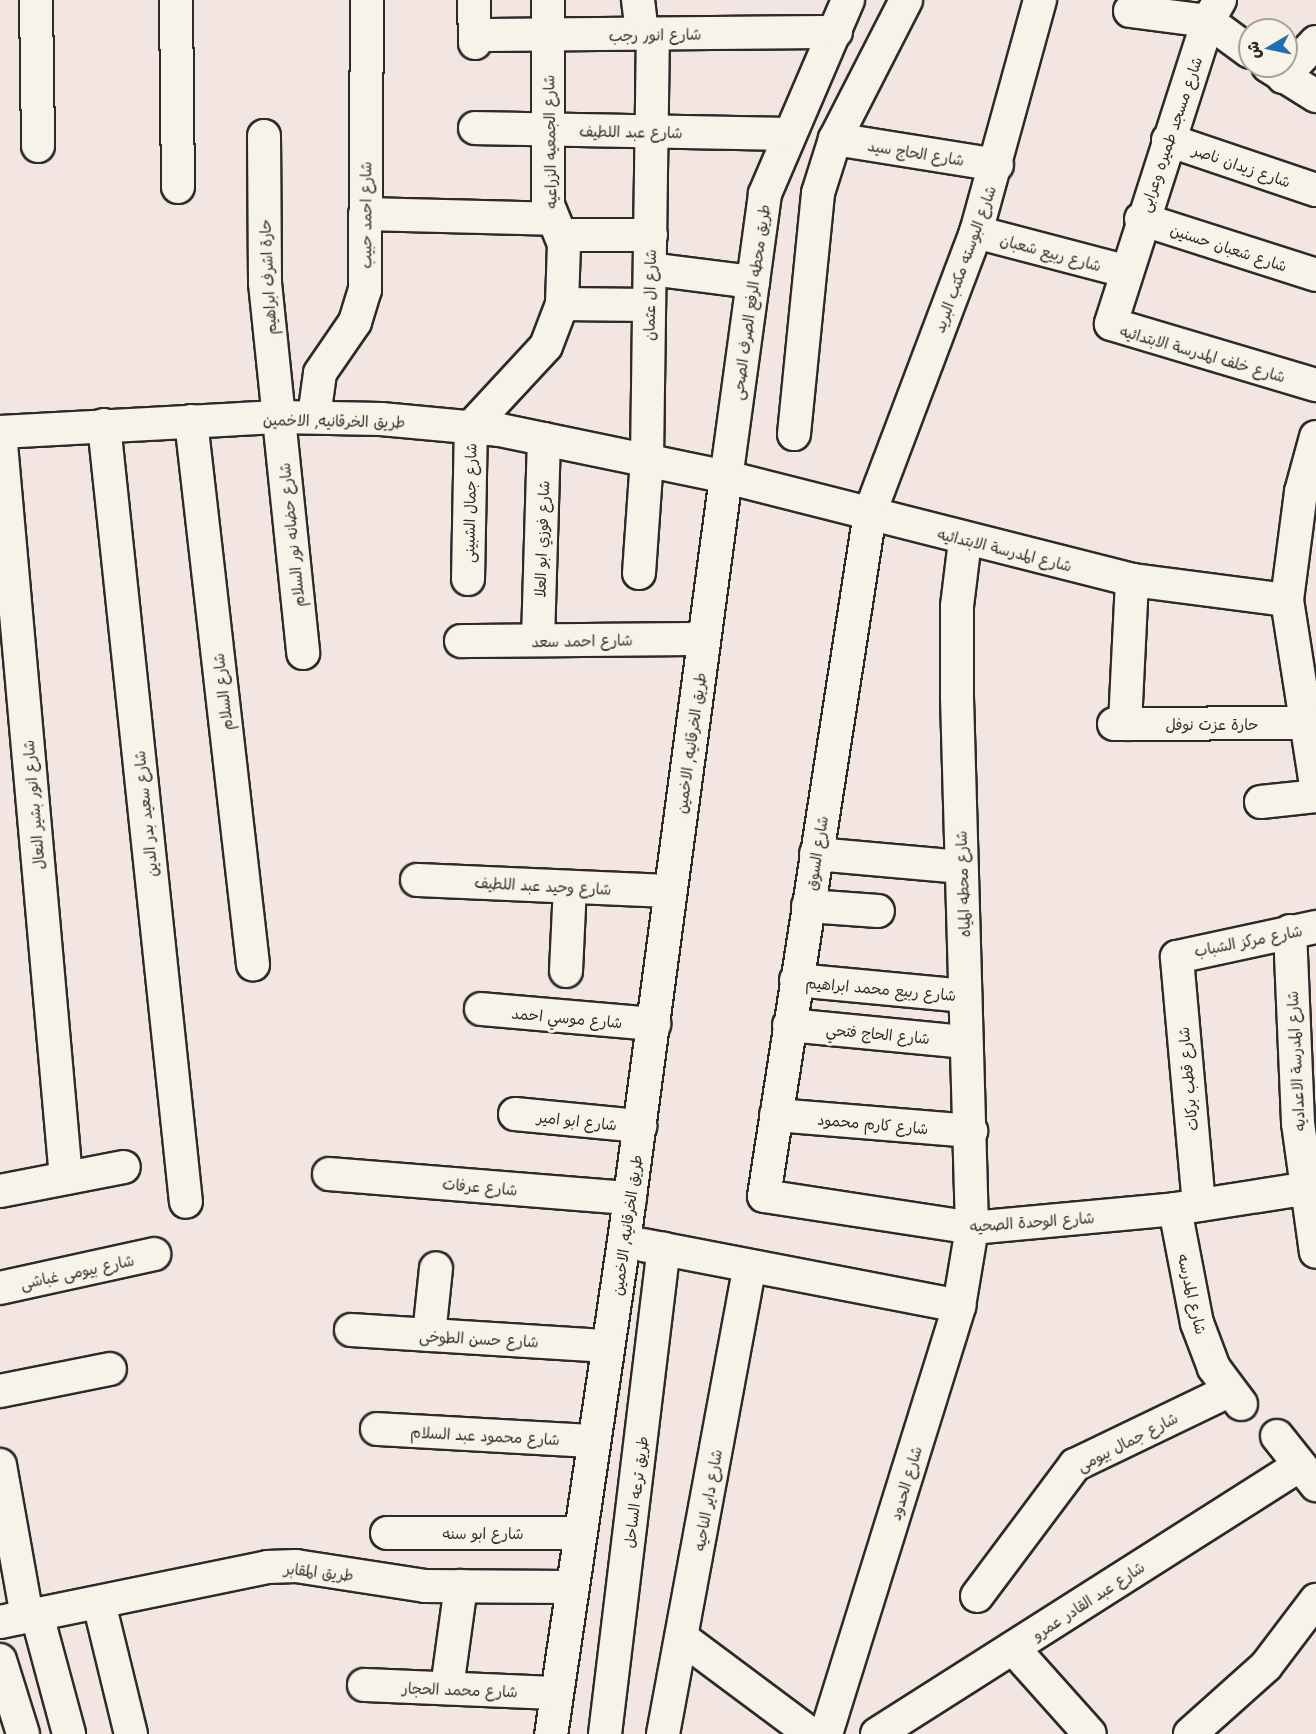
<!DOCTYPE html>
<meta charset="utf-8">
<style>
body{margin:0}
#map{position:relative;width:1316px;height:1734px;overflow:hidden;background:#f2e5e2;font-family:"Playpen Sans","Playpen Sans Arabic",sans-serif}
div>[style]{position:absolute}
.roads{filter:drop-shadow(2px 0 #2b2b2b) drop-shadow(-2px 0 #2b2b2b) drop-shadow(0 2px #2b2b2b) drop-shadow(0 -2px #2b2b2b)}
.minor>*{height:32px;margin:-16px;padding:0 16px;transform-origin:16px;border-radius:16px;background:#f7f3e8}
span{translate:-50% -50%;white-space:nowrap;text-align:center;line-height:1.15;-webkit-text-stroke:6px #f7f3e8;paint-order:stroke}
.street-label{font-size:15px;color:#2b2b2b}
.north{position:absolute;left:1238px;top:18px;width:60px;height:60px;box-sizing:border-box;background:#f7f3e8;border:2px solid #a5a39c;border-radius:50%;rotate:261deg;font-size:16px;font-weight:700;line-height:24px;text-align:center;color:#2b2b2b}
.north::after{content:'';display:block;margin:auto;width:21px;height:27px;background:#1f6fb2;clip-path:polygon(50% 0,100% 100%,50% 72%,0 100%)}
</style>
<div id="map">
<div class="roads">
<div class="minor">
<i style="left:36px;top:0;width:146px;rotate:89.2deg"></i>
<i style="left:176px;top:0;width:187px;rotate:89.4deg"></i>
<i style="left:474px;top:0;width:43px;rotate:88.7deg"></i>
<i style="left:638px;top:0;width:34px;rotate:83deg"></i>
<i style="left:848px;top:0;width:211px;rotate:113.2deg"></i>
<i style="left:765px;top:194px;width:286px;rotate:97.8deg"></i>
<i style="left:726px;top:477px;width:419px;rotate:14.2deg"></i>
<i style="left:1132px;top:580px;width:156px;rotate:7.4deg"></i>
<i style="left:1040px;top:0;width:241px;rotate:105.4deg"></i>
<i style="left:976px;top:232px;width:300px;rotate:110.7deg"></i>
<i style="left:870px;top:513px;width:691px;rotate:98.82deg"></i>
<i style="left:764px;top:1196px;width:210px;rotate:8.7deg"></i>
<i style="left:972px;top:1228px;width:204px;rotate:-5.3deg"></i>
<i style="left:1175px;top:1209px;width:143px;rotate:-8.9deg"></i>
<i style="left:1220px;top:0;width:24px;rotate:120deg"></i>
<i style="left:1208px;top:21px;width:318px;rotate:107.8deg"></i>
<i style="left:1111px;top:324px;width:214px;rotate:16.6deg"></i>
<i style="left:1130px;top:11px;width:79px;rotate:7.3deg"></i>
<i style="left:1208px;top:21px;width:52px;rotate:36.4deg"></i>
<i style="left:475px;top:35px;width:361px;rotate:-0.5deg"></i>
<i style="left:1268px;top:66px;width:57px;rotate:32deg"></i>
<i style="left:1283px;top:77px;width:48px;rotate:-46.7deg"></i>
<i style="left:475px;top:128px;width:312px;rotate:1.1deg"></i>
<i style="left:264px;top:136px;width:147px;rotate:89.6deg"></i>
<i style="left:265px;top:283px;width:372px;rotate:84.1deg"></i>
<i style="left:835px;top:139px;width:164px;rotate:9.1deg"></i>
<i style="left:1168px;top:140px;width:156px;rotate:18.7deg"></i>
<i style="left:365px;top:214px;width:186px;rotate:1.5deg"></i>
<i style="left:1141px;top:219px;width:184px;rotate:17.7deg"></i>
<i style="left:976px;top:232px;width:154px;rotate:14.7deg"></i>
<i style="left:561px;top:235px;width:90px"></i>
<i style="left:650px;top:269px;width:104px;rotate:7.2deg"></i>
<i style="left:562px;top:304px;width:87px;rotate:0.7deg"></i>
<i style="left:314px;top:417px;width:44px;rotate:-82.2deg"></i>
<i style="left:320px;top:373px;width:62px;rotate:-55.5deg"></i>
<i style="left:355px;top:322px;width:34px;rotate:-73deg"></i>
<i style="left:365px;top:290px;width:290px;rotate:-89.6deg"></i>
<i style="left:191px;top:421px;width:547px;rotate:83.49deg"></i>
<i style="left:104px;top:425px;width:781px;rotate:83.98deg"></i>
<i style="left:794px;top:434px;width:242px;rotate:-84.3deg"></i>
<i style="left:818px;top:193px;width:57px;rotate:-72.5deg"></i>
<i style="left:835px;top:139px;width:156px;rotate:-62.9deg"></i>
<i style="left:1316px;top:437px;width:57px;rotate:105.3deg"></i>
<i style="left:1301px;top:492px;width:109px;rotate:97.4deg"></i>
<i style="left:1287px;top:600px;width:187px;rotate:81.1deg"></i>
<i style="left:639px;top:573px;width:114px;rotate:-86deg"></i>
<i style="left:647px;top:459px;width:425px;rotate:-89.2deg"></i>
<i style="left:468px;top:579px;width:152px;rotate:-88.9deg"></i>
<i style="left:471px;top:427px;width:110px;rotate:-47.2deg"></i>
<i style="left:546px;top:346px;width:45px;rotate:-69.1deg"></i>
<i style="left:562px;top:304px;width:60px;rotate:-88.1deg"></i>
<i style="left:564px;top:244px;width:42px;rotate:-112.3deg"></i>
<i style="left:548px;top:205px;width:205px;rotate:-90deg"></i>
<i style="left:538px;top:640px;width:201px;rotate:-88.3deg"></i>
<i style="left:461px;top:641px;width:243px;rotate:-0.5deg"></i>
<i style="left:1114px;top:724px;width:196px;rotate:-0.3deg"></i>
<i style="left:1125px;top:724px;width:144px;rotate:-87.2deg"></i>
<i style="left:1261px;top:802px;width:55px;rotate:-6.2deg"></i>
<i style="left:816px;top:854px;width:146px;rotate:5.1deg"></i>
<i style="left:417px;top:880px;width:252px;rotate:2.5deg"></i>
<i style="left:808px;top:906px;width:70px;rotate:4.1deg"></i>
<i style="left:1290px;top:931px;width:192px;rotate:87.6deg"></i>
<i style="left:1298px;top:1123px;width:130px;rotate:82.1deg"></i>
<i style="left:566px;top:971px;width:84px;rotate:-87.3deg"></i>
<i style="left:796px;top:980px;width:170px;rotate:5.4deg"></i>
<i style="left:481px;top:1009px;width:174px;rotate:5deg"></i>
<i style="left:789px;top:1025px;width:178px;rotate:5.5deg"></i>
<i style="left:515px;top:1114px;width:126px;rotate:5.5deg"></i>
<i style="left:776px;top:1115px;width:196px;rotate:4.7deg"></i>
<i style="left:329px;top:1174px;width:302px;rotate:4.6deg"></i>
<i style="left:66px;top:1178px;width:749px;rotate:-95.06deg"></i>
<i style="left:0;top:432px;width:278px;rotate:-3.1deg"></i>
<i style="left:278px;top:417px;width:103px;rotate:1.1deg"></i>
<i style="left:381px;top:419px;width:120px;rotate:5.3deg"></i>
<i style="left:500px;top:430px;width:231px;rotate:11.7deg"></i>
<i style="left:726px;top:477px;width:771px;rotate:97.6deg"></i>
<i style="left:624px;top:1241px;width:498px;rotate:98.4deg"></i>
<i style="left:0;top:1191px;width:126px;rotate:-11deg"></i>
<i style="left:1199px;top:1205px;width:249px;rotate:-95.1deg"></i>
<i style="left:1177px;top:957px;width:142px;rotate:-12.2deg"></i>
<i style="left:1175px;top:1209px;width:116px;rotate:79.1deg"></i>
<i style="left:1197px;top:1323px;width:48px;rotate:69.3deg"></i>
<i style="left:1214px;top:1368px;width:45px;rotate:53.1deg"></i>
<i style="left:643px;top:1245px;width:322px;rotate:10.9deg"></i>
<i style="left:0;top:1288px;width:158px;rotate:-12.4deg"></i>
<i style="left:351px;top:1330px;width:257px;rotate:3.6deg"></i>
<i style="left:429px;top:1335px;width:67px;rotate:-84deg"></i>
<i style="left:0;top:1391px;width:112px;rotate:-11.3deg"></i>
<i style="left:377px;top:1429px;width:216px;rotate:3.2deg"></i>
<i style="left:1277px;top:1436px;width:63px;rotate:51.5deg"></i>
<i style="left:0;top:1465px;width:154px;rotate:79.9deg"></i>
<i style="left:387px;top:1533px;width:192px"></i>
<i style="left:977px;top:1596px;width:164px;rotate:-53.2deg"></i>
<i style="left:1075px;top:1465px;width:171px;rotate:-25.7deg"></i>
<i style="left:99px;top:1603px;width:135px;rotate:76.3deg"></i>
<i style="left:37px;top:1615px;width:123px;rotate:74.9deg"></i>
<i style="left:0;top:1622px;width:273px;rotate:-11.6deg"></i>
<i style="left:267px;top:1567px;width:29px;rotate:-2deg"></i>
<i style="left:296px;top:1566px;width:131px;rotate:8.8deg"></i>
<i style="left:425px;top:1586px;width:146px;rotate:0.4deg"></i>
<i style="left:682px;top:1638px;width:161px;rotate:36.7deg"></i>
<i style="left:1013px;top:1648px;width:115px;rotate:48.2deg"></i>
<i style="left:0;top:1660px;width:77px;rotate:72.7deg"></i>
<i style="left:364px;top:1685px;width:192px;rotate:2.4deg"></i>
<i style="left:447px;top:1688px;width:103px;rotate:-82.2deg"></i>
<i style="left:605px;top:1734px;width:489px;rotate:-83.1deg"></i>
<i style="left:663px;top:1734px;width:476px;rotate:-79.5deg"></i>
<i style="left:826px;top:1734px;width:448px;rotate:-72.7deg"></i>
<i style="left:959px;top:1306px;width:79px;rotate:-80.5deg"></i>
<i style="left:972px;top:1228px;width:532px;rotate:-91.62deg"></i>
<i style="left:957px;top:696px;width:90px;rotate:-90deg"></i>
<i style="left:957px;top:606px;width:65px;rotate:-83deg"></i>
<i style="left:877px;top:1734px;width:501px;rotate:-32.45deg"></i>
<i style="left:1190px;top:1734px;width:102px;rotate:-41.8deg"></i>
<i style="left:1266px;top:1666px;width:83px;rotate:-52.9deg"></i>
</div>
</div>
<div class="street-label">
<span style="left:655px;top:34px;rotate:-1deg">شارع انور رجب</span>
<span style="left:631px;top:131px;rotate:1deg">شارع عبد اللطيف</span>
<span style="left:1170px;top:134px;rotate:-71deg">شارع مسجد طميره وعرابى</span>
<span style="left:549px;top:142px;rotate:-91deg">شارع الجمعيه الزراعيه</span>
<span style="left:916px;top:152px;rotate:9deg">شارع الحاج سيد</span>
<span style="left:1242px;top:165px;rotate:19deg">شارع زيدان ناصر</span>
<span style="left:365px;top:215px;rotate:-90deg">شارع احمد حبيب</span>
<span style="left:1229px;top:247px;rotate:18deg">شارع شعبان حسنين</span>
<span style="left:1051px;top:252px;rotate:15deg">شارع ربيع شعبان</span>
<span style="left:964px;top:259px;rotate:-70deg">شارع البوسته مكتب البريد</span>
<span style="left:267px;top:277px;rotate:-93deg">حارة اشرف ابراهيم</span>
<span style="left:649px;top:295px;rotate:-89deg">شارع ال عثمان</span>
<span style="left:750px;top:302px;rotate:-82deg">طريق محطه الرفع الصرف الصحى</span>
<span style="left:1203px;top:353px;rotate:16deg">شارع خلف المدرسة الابتدائيه</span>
<span style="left:334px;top:420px;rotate:1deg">طريق الخرقانيه, الاخمين</span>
<span style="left:469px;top:503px;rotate:-89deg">شارع جمال الشبينى</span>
<span style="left:291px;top:535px;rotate:-96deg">شارع حضانه نور السلام</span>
<span style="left:541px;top:539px;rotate:-88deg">شارع فوزي ابو العلا</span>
<span style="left:1005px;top:549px;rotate:14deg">شارع المدرسة الابتدائيه</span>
<span style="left:582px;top:640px;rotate:-1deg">شارع احمد سعد</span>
<span style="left:222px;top:692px;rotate:-97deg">شارع السلام</span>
<span style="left:1212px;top:724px">حارة عزت نوفل</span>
<span style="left:690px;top:743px;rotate:-82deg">طريق الخرقانيه, الاخمين</span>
<span style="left:33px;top:805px;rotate:-95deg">شارع انور بشير النعال</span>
<span style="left:145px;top:814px;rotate:-96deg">شارع سعيد بدر الدين</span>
<span style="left:816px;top:853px;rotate:-81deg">شارع السوق</span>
<span style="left:962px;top:884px;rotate:-92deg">شارع محطه المياه</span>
<span style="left:543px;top:885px;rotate:3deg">شارع وحيد عبد اللطيف</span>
<span style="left:1248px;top:940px;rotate:-11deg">شارع مركز الشباب</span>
<span style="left:881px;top:988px;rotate:5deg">شارع ربيع محمد ابراهيم</span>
<span style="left:567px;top:1017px;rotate:5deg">شارع موسي احمد</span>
<span style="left:878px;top:1033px;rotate:5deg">شارع الحاج فتحي</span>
<span style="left:1295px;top:1061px;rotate:-93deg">شارع المدرسة الاعداديه</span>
<span style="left:1187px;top:1079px;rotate:-95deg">شارع قطب بركات</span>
<span style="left:577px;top:1120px;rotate:6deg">شارع ابو امير</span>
<span style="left:873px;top:1123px;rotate:5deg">شارع كارم محمود</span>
<span style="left:480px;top:1186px;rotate:5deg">شارع عرفات</span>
<span style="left:1032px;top:1221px;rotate:-4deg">شارع الوحدة الصحيه</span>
<span style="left:626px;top:1225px;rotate:-82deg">طريق الخرقانيه, الاخمين</span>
<span style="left:77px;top:1271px;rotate:-12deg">شارع بيومى غباشى</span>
<span style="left:1193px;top:1294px;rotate:77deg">شارع المدرسه</span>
<span style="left:479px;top:1338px;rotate:3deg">شارع حسن الطوخى</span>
<span style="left:485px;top:1435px;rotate:3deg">شارع محمود عبد السلام</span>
<span style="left:1127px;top:1441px;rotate:-27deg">شارع جمال بيومى</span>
<span style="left:905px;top:1483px;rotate:-73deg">شارع الحدود</span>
<span style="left:635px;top:1492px;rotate:-83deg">طريق ترعه الساحل</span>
<span style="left:707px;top:1500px;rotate:-80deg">شارع داير الناحيه</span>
<span style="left:483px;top:1533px">شارع ابو سنه</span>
<span style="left:319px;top:1571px;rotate:6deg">طريق المقابر</span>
<span style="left:1088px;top:1600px;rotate:-33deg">شارع عبد القادر عمرو</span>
<span style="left:460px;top:1689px;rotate:2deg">شارع محمد الحجار</span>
</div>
<div class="north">ش</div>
</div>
